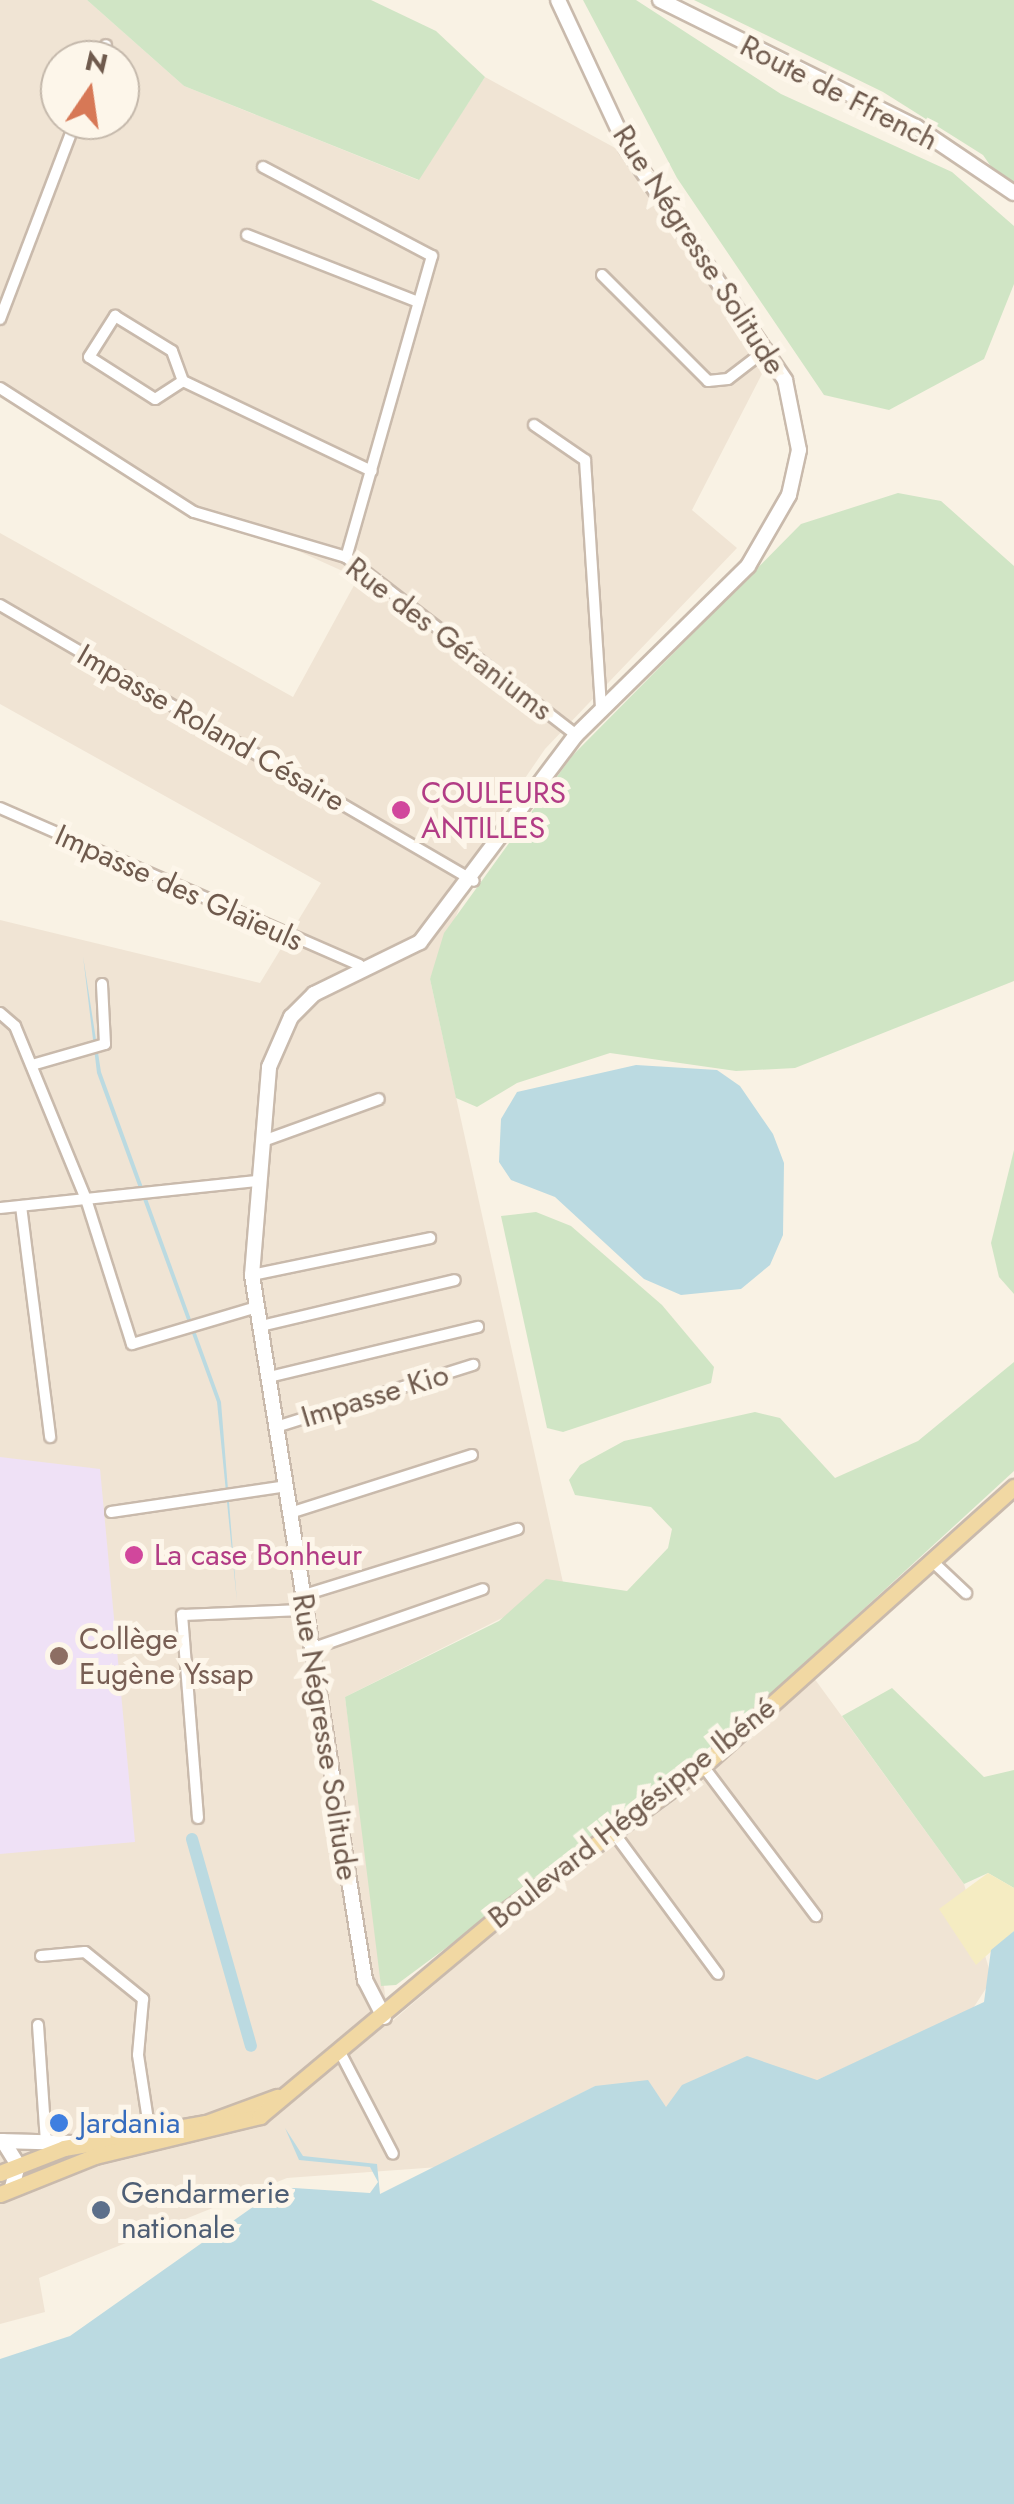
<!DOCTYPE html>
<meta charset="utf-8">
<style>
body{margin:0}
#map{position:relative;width:1014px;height:2504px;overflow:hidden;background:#f9f2e4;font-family:Jost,sans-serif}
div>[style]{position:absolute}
.residential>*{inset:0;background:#f0e4d4}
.education>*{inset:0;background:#efe1f6}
.green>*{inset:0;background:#d0e5c5}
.sand>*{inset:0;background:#f5ecc2}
.water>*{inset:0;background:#bbdae1}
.canal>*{height:12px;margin:-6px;padding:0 6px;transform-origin:6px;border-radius:6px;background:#bbdae1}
.roads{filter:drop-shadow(2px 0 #c9baac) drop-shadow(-2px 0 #c9baac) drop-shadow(0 2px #c9baac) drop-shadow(0 -2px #c9baac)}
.street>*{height:10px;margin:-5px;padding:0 5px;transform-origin:5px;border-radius:5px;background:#fff}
.secondary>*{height:14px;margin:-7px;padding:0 7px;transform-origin:7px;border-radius:7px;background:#fff}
.primary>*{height:15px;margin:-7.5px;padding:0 7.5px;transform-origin:7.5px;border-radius:7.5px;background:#f1d8a3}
.dots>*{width:28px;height:28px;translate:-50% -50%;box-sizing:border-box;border:5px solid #fdf6ea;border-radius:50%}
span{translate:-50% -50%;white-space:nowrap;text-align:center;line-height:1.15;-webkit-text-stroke:10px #fdf6ea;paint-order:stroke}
.street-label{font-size:30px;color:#6f5a4d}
.hotel-label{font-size:30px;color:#b23c85}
.left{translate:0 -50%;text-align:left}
.education-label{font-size:30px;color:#785e54}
.shop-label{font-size:30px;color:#366cbe}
.service-label{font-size:30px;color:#4e5e75}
.north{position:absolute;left:40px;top:40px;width:100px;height:100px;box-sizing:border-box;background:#fdf6ea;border:2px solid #c4b8ab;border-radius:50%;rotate:13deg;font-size:28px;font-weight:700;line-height:40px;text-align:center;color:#6f5a4d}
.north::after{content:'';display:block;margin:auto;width:35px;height:45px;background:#d77856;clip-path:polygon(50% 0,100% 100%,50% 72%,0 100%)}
</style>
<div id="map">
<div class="residential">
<i style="clip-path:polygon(evenodd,0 0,87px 0,184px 86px,418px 180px,485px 77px,617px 149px,766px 366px,692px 510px,737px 548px,545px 749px,495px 822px,430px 979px,564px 1587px,345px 1697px,389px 2024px,507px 1922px,702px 1781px,814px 1678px,964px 1884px,992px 1979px,972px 2010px,817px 2080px,665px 2108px,595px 2086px,439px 2167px,287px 2178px,39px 2278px,45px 2312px,0 2324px,0 920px,260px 983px,321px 883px,0 704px,0 533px,293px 697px,358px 578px,177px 496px,0 386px,0 0,60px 60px,120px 60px,120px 120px,60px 120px,60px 60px)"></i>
</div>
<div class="education">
<i style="clip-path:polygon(0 1457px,100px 1469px,135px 1842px,0 1854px)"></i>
</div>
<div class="green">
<i style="clip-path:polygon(87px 0,371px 0,436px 31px,485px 77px,419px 180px,184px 86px)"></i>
<i style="clip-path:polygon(583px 0,636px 0,781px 94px,952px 172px,1014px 226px,1014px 284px,984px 359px,889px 410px,824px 395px,677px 178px)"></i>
<i style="clip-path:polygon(694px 0,1014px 0,1014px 200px,983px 155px,883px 92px)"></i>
<i style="clip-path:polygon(898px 493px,941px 501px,1014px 566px,1014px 981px,795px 1068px,736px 1071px,610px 1053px,517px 1083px,477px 1107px,456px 1098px,430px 979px,444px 933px,572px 756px,801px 524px)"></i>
<i style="clip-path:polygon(1014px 1150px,1014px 1294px,999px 1277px,991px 1243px)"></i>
<i style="clip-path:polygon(536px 1212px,571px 1226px,662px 1305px,714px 1367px,711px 1383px,563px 1432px,547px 1428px,501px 1216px)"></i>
<i style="clip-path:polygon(1014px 1362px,1014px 1471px,697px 1762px,396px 1985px,381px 1986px,345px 1697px,499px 1621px,546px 1579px,627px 1591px,668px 1548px,672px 1529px,651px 1507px,575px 1495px,569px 1480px,580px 1465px,624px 1441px,755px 1412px,780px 1418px,835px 1478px,918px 1441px)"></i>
<i style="clip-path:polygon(892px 1688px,984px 1777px,1014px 1770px,1014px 1888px,988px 1873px,964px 1884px,842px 1716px)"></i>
</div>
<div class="sand">
<i style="clip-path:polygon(988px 1873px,1014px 1888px,1014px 1931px,976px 1965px,939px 1909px)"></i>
</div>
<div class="water">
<i style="clip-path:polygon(83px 956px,101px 1072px,221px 1402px,237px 1602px,217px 1402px,97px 1073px)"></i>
<i style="clip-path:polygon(636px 1065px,717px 1070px,740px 1086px,773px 1134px,784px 1163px,783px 1235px,770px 1265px,741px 1289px,681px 1295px,644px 1279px,555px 1197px,511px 1180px,499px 1162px,501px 1119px,517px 1092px)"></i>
<i style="clip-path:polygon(1014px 1931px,1014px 2504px,0 2504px,0 2359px,70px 2336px,267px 2197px,294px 2188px,370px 2193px,378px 2182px,370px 2167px,299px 2160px,285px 2128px,303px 2156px,377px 2164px,380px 2194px,595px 2086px,648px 2080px,666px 2107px,682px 2085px,747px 2056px,817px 2080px,984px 2002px,991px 1950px)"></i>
</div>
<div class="canal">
<i style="left:192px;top:1839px;width:215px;rotate:74.1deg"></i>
</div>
<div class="roads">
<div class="street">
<i style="left:100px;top:60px;width:16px;rotate:-68deg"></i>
<i style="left:263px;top:167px;width:191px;rotate:27.8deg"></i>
<i style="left:432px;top:256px;width:313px;rotate:105.9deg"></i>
<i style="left:247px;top:235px;width:184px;rotate:21.4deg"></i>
<i style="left:602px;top:275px;width:150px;rotate:45deg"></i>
<i style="left:708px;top:381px;width:20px;rotate:-6deg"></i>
<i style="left:728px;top:379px;width:49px;rotate:-37.6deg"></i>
<i style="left:0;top:319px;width:213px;rotate:-69.1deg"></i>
<i style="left:183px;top:381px;width:33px;rotate:147deg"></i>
<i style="left:155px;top:399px;width:78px;rotate:-147.5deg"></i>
<i style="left:89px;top:357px;width:49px;rotate:-57.6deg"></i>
<i style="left:115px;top:316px;width:67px;rotate:31.6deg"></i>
<i style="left:172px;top:351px;width:32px;rotate:70deg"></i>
<i style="left:183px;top:381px;width:209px;rotate:25.5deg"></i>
<i style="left:0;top:388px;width:230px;rotate:32.6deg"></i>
<i style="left:194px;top:512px;width:159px;rotate:16.5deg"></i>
<i style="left:346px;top:557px;width:291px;rotate:37.7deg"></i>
<i style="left:534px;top:425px;width:62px;rotate:34.5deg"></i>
<i style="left:585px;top:460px;width:251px;rotate:86.3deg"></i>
<i style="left:0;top:605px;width:548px;rotate:30.21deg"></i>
<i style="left:0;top:808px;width:392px;rotate:23.6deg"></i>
<i style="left:0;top:1013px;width:20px;rotate:41deg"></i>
<i style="left:15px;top:1026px;width:187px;rotate:67.7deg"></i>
<i style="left:86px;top:1199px;width:152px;rotate:72.4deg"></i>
<i style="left:132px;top:1344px;width:130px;rotate:-16.5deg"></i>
<i style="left:32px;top:1065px;width:76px;rotate:-16deg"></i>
<i style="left:105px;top:1044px;width:60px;rotate:-92.9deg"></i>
<i style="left:263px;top:1141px;width:123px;rotate:-19.9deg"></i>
<i style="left:21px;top:1206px;width:233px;rotate:82.8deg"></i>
<i style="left:0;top:1208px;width:260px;rotate:-6deg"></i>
<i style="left:252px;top:1275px;width:182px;rotate:-11.7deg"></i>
<i style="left:261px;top:1326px;width:199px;rotate:-13.3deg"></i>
<i style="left:269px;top:1377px;width:215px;rotate:-13.5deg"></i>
<i style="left:276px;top:1427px;width:207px;rotate:-17.5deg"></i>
<i style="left:111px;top:1512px;width:178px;rotate:-8.4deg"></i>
<i style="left:290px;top:1513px;width:191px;rotate:-17.7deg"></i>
<i style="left:932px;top:1561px;width:47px;rotate:43.3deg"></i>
<i style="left:301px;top:1596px;width:227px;rotate:-17.2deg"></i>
<i style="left:311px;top:1649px;width:182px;rotate:-19.2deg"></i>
<i style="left:703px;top:1766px;width:188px;rotate:53deg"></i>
<i style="left:198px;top:1818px;width:204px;rotate:-94.5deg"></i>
<i style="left:182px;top:1615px;width:121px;rotate:-2.4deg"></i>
<i style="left:614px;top:1833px;width:175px;rotate:53.6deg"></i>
<i style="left:41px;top:1956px;width:44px;rotate:-5.2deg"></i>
<i style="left:85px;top:1952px;width:75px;rotate:39deg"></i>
<i style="left:143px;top:1999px;width:56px;rotate:95.1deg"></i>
<i style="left:138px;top:2055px;width:79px;rotate:81.3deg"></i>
<i style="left:38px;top:2025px;width:117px;rotate:86.1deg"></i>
<i style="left:342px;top:2056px;width:110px;rotate:62.5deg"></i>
</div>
<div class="secondary">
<i style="left:660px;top:0;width:286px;rotate:26.4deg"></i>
<i style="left:916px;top:127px;width:118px;rotate:34deg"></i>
<i style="left:384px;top:2017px;width:42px;rotate:-117.2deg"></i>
<i style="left:365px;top:1980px;width:714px;rotate:-99.11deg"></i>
<i style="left:252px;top:1275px;width:209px;rotate:-85.3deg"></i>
<i style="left:269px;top:1067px;width:55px;rotate:-66.3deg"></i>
<i style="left:291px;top:1017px;width:33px;rotate:-45deg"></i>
<i style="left:314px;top:994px;width:118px;rotate:-26.1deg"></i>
<i style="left:420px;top:942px;width:259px;rotate:-53deg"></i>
<i style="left:576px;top:735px;width:241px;rotate:-44.5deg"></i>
<i style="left:748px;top:566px;width:82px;rotate:-60deg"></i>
<i style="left:789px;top:495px;width:46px;rotate:-77.5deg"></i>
<i style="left:799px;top:450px;width:71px;rotate:-101.3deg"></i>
<i style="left:785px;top:380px;width:281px;rotate:-124.3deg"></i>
<i style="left:627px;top:148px;width:163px;rotate:-115deg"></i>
<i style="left:0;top:2141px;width:73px;rotate:1.6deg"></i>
<i style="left:3px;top:2141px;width:28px;rotate:58deg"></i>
<i style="left:18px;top:2165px;width:24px;rotate:105deg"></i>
</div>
<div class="primary">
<i style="left:0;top:2173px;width:69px;rotate:-21.3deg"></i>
<i style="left:64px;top:2148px;width:144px;rotate:-10deg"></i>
<i style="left:206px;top:2123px;width:76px;rotate:-20.1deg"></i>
<i style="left:0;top:2194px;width:102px;rotate:-21.8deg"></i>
<i style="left:95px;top:2156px;width:170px;rotate:-13.6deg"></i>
<i style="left:260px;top:2116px;width:313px;rotate:-39.9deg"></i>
<i style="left:500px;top:1915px;width:252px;rotate:-36.3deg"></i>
<i style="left:703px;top:1766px;width:418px;rotate:-41.9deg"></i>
</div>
</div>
<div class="dots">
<i style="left:401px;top:810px;background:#d1479c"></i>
<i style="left:134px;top:1555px;background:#d1479c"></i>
<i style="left:59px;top:1656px;background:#8d6e63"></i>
<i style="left:59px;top:2123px;background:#3f7fe0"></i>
<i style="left:101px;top:2210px;background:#5c6f8a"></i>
</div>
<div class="street-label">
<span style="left:839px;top:93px;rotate:27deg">Route de Ffrench</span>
<span style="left:699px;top:250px;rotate:57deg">Rue Négresse Solitude</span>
<span style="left:449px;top:639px;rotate:37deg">Rue des Géraniums</span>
<span style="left:211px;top:728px;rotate:30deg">Impasse Roland Césaire</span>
<span style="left:179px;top:888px;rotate:24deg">Impasse des Glaïeuls</span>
<span style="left:375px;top:1396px;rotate:-17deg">Impasse Kio</span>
<span style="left:325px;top:1737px;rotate:81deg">Rue Négresse Solitude</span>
<span style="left:632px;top:1813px;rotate:-38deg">Boulevard Hégésippe Ibéné</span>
</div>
<div class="hotel-label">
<span class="left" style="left:421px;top:810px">COULEURS<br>ANTILLES</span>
<span class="left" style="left:154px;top:1555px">La case Bonheur</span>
</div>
<div class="education-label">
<span class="left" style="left:79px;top:1656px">Collège<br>Eugène Yssap</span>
</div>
<div class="shop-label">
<span class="left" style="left:79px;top:2123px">Jardania</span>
</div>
<div class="service-label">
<span class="left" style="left:121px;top:2210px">Gendarmerie<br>nationale</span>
</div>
<div class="north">N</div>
</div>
